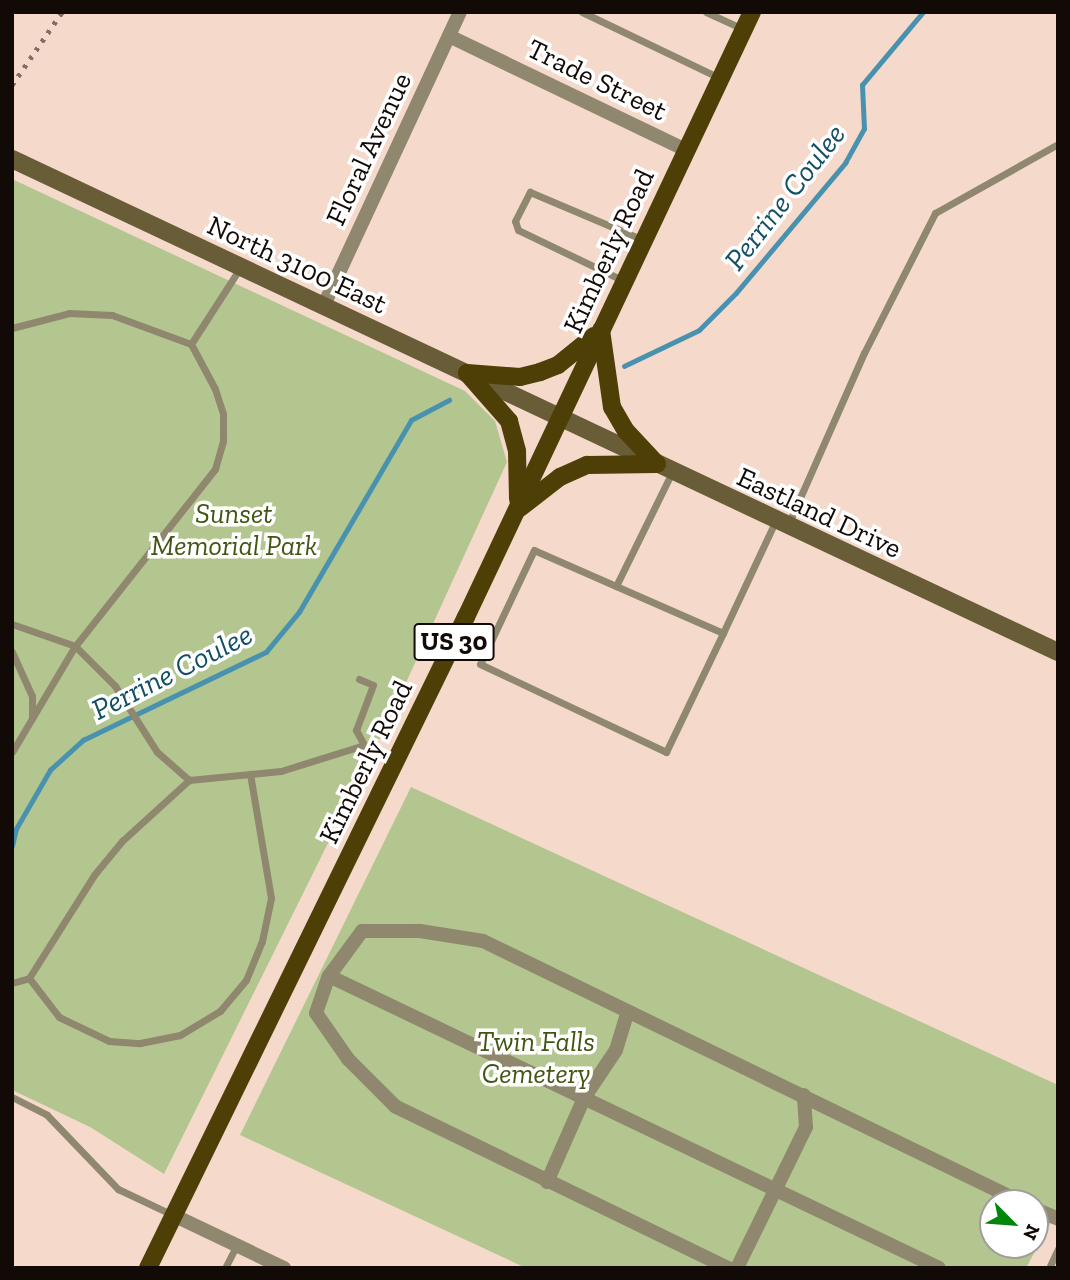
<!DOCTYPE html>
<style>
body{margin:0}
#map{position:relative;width:1070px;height:1280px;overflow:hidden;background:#f5dacc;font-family:"Zilla Slab",serif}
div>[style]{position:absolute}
.green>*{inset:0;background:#b3c68f}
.stream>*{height:4.5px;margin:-2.25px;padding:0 2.25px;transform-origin:2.25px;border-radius:2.25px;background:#4992af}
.lane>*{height:7px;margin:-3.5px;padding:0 3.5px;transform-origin:3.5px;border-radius:3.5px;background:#8f876e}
.street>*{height:14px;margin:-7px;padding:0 7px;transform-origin:7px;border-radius:7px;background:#8f876e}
.secondary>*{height:18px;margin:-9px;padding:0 9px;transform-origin:9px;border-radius:9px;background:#695d37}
.primary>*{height:18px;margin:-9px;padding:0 9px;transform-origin:9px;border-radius:9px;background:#4e3f07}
.rail>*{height:4.5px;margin-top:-2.25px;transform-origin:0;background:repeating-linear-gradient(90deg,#827067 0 3.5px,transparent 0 10.5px)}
span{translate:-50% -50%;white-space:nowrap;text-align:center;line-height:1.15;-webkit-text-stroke:7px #fff;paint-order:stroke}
.shield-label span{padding:2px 5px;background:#fff;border:2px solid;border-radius:5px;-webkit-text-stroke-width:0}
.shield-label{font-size:26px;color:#120a06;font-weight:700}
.street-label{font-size:28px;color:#120a06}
.park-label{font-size:28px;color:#435513;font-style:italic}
.water-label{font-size:30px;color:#134f64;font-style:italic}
.frame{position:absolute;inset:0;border:14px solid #120a06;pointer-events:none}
.north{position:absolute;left:979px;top:1189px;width:70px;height:70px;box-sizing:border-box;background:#fff;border:2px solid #a09d9b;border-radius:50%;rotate:115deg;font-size:19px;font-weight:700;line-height:28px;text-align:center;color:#120a06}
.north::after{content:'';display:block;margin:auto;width:24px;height:32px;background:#00860a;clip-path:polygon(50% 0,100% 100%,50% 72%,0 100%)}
</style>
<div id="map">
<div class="green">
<i style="clip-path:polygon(12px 179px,465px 391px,495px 421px,507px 462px,388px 722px,164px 1174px,90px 1127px,12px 1090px)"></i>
<i style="clip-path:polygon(evenodd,411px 787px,1058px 1085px,1058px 1209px,1026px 1268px,526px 1268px,240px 1135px,411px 787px,993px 1203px,1035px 1203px,1035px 1245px,993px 1245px,993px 1203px)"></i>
</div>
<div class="stream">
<i style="left:624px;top:366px;width:83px;rotate:-25.6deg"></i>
<i style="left:699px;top:330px;width:52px;rotate:-45deg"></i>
<i style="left:736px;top:293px;width:170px;rotate:-50deg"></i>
<i style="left:845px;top:163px;width:39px;rotate:-61deg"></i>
<i style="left:864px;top:129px;width:44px;rotate:-92.6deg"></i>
<i style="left:862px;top:85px;width:95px;rotate:-50.1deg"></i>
<i style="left:12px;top:846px;width:17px;rotate:-77deg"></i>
<i style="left:16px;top:829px;width:68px;rotate:-60deg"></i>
<i style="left:50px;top:770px;width:45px;rotate:-42.3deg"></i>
<i style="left:83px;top:740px;width:203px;rotate:-25.7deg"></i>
<i style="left:266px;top:652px;width:52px;rotate:-50.5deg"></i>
<i style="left:299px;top:612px;width:222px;rotate:-59.7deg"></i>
<i style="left:411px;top:420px;width:43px;rotate:-27.8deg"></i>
</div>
<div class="lane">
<i style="left:582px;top:12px;width:153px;rotate:25.6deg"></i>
<i style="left:706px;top:12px;width:41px;rotate:24.7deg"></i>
<i style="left:622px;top:280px;width:115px;rotate:-154.3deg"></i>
<i style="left:518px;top:230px;width:9px;rotate:-108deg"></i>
<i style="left:515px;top:221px;width:33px;rotate:-63deg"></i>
<i style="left:530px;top:192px;width:123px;rotate:23deg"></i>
<i style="left:12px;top:328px;width:59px;rotate:-14.7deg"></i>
<i style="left:69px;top:313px;width:43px;rotate:2.7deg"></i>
<i style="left:112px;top:315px;width:84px;rotate:20.2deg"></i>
<i style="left:191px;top:344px;width:51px;rotate:61.9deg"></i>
<i style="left:215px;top:389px;width:26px;rotate:72deg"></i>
<i style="left:223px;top:414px;width:27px;rotate:90deg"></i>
<i style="left:223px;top:441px;width:29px;rotate:106deg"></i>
<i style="left:215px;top:469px;width:226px;rotate:128.3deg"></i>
<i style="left:75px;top:646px;width:57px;rotate:45deg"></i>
<i style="left:115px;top:686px;width:78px;rotate:57.5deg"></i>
<i style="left:157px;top:752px;width:43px;rotate:41.2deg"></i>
<i style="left:191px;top:344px;width:90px;rotate:-57.2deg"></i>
<i style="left:788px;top:525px;width:188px;rotate:-66.2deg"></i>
<i style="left:864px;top:353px;width:157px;rotate:-63.1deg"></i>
<i style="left:935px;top:213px;width:141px;rotate:-29.3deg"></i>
<i style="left:616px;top:586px;width:127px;rotate:-63.8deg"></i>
<i style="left:12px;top:624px;width:67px;rotate:19.2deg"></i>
<i style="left:75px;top:646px;width:123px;rotate:120.7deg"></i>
<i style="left:723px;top:633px;width:206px;rotate:-156.3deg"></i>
<i style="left:534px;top:550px;width:126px;rotate:115.3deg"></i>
<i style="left:480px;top:664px;width:206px;rotate:25.3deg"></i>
<i style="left:666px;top:752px;width:132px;rotate:-64.4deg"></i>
<i style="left:723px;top:633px;width:123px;rotate:-64.9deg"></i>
<i style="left:12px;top:652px;width:48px;rotate:65.6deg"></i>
<i style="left:32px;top:696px;width:20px;rotate:90deg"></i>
<i style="left:359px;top:679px;width:15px;rotate:23deg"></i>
<i style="left:373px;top:685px;width:48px;rotate:110.7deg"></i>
<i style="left:356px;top:730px;width:17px;rotate:62deg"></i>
<i style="left:29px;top:978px;width:122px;rotate:-57.7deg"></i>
<i style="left:94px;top:875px;width:44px;rotate:-50.5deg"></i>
<i style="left:122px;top:841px;width:91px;rotate:-42.3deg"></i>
<i style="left:189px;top:780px;width:92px;rotate:-5.6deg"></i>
<i style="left:281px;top:771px;width:87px;rotate:-17.4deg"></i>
<i style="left:364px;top:745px;width:35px;rotate:24deg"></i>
<i style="left:12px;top:983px;width:18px;rotate:-16deg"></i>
<i style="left:29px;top:978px;width:49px;rotate:52.4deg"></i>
<i style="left:59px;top:1017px;width:55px;rotate:25.6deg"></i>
<i style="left:109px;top:1041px;width:31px;rotate:4deg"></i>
<i style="left:140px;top:1043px;width:41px;rotate:-11.3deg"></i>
<i style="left:180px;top:1035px;width:47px;rotate:-31deg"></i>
<i style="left:220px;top:1011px;width:40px;rotate:-50deg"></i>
<i style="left:246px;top:980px;width:42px;rotate:-67.7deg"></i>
<i style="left:262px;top:941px;width:44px;rotate:-78.2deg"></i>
<i style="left:271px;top:898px;width:126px;rotate:-99.6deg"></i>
<i style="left:12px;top:1097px;width:39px;rotate:27deg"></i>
<i style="left:47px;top:1115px;width:103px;rotate:46.2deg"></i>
<i style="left:118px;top:1189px;width:61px;rotate:25.3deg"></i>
<i style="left:225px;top:1268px;width:25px;rotate:-63deg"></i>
<i style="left:1049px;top:1268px;width:21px;rotate:-65deg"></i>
</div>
<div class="street">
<i style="left:449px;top:36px;width:263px;rotate:25.7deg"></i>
<i style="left:323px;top:307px;width:325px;rotate:-65.1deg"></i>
<i style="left:329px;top:976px;width:676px;rotate:25.58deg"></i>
<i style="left:547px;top:1182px;width:92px;rotate:-66.2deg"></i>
<i style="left:584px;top:1098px;width:58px;rotate:-56.3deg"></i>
<i style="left:616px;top:1050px;width:39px;rotate:-73deg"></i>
<i style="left:1035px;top:1209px;width:25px;rotate:23deg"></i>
<i style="left:173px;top:1215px;width:123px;rotate:25.5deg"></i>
<i style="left:728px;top:1268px;width:370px;rotate:-154.1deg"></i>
<i style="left:395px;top:1106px;width:66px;rotate:-135deg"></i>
<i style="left:348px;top:1059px;width:56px;rotate:-124.8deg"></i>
<i style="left:316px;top:1013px;width:39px;rotate:-71deg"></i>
<i style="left:329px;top:976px;width:56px;rotate:-53.7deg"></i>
<i style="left:362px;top:931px;width:58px"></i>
<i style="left:420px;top:931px;width:64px;rotate:9deg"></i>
<i style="left:483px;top:941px;width:600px;rotate:25.88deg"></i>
<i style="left:737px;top:1268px;width:157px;rotate:-63.9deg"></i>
<i style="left:806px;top:1127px;width:32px;rotate:-94deg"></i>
</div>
<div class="secondary">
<i style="left:12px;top:159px;width:1156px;rotate:25.24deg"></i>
</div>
<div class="primary">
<i style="left:601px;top:330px;width:78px;rotate:81.9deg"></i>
<i style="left:612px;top:407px;width:28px;rotate:60deg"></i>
<i style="left:626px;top:431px;width:45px;rotate:46.8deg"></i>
<i style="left:467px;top:373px;width:64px;rotate:48.8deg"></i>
<i style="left:509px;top:421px;width:31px;rotate:75deg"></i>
<i style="left:517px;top:451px;width:48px;rotate:88.8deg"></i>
<i style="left:467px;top:373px;width:53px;rotate:4.3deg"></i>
<i style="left:520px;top:377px;width:21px;rotate:-14deg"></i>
<i style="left:540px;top:372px;width:19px;rotate:-21deg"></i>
<i style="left:558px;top:365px;width:46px;rotate:-38.9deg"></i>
<i style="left:520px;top:508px;width:51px;rotate:-37.8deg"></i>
<i style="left:560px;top:477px;width:30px;rotate:-24deg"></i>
<i style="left:587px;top:465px;width:70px;rotate:-0.8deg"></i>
<i style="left:148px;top:1268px;width:725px;rotate:-63.97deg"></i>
<i style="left:466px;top:617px;width:669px;rotate:-64.7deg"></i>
</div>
<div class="rail">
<i style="left:12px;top:85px;width:88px;rotate:-55.6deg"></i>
</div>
<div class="shield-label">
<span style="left:454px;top:642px">US 30</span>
</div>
<div class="street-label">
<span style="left:597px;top:80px;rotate:26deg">Trade Street</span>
<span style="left:369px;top:149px;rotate:-65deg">Floral Avenue</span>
<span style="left:609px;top:251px;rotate:-65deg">Kimberly Road</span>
<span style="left:297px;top:265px;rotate:25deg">North 3100 East</span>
<span style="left:819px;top:513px;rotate:25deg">Eastland Drive</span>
<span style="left:366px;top:762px;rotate:-64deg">Kimberly Road</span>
</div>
<div class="park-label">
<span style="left:234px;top:530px">Sunset<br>Memorial Park</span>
<span style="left:536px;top:1058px">Twin Falls<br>Cemetery</span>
</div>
<div class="water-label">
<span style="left:785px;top:197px;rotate:-52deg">Perrine Coulee</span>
<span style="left:172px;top:672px;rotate:-27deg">Perrine Coulee</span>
</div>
<div class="frame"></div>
<div class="north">N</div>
</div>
